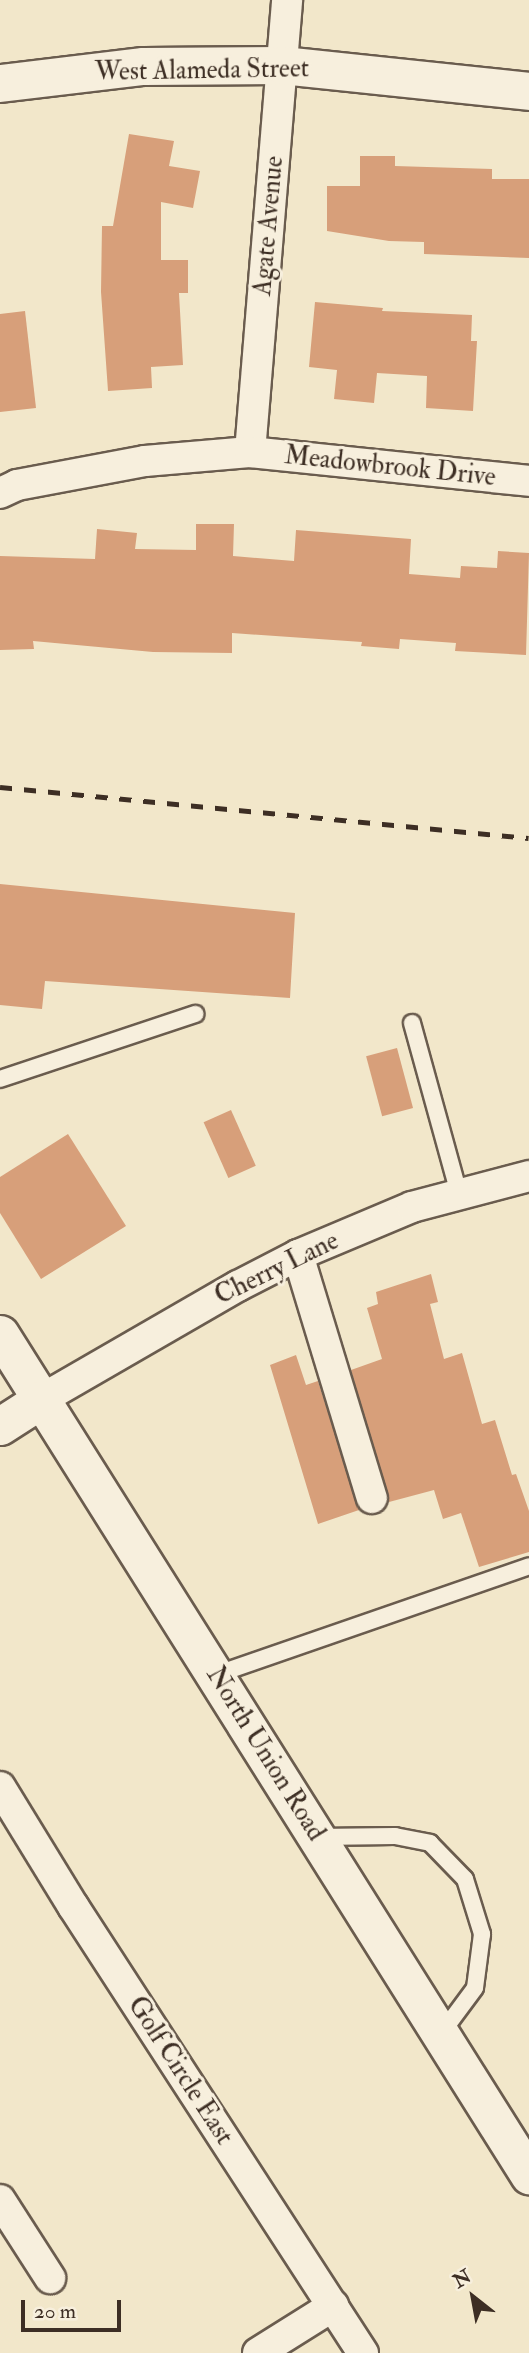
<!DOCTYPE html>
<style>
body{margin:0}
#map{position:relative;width:529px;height:2353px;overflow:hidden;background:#f2e7ca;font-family:"IM FELL Double Pica",serif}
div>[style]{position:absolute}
.building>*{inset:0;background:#d79f7a;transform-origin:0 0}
.roads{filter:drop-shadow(2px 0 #6a5c4e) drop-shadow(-2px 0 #6a5c4e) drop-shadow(0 2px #6a5c4e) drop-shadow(0 -2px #6a5c4e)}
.service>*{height:16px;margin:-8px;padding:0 8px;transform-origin:8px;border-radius:8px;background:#f7efdd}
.minor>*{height:30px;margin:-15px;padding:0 15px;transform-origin:15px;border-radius:15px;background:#f7efdd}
.tertiary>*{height:37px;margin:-18.5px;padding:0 18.5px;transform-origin:18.5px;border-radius:18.5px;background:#f7efdd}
.rail>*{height:5px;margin-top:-2.5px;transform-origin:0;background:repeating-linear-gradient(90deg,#3d2e24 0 12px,transparent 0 24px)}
span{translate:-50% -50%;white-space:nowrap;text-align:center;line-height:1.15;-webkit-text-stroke:6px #f7efdd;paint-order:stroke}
.street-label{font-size:26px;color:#3d2e24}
.north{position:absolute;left:438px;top:2262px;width:70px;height:70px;-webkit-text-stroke:5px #f7efdd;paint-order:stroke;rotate:329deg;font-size:19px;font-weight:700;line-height:28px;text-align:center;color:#3d2e24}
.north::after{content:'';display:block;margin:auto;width:24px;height:32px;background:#3d2e24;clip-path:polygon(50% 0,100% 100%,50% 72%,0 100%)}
.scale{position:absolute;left:21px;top:2300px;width:100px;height:32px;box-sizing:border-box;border:4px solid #3d2e24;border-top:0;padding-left:9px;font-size:21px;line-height:24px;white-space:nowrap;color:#3d2e24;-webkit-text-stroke:5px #f7efdd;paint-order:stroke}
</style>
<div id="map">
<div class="building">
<i style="clip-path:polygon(129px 134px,174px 141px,169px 166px,200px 171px,193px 208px,161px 202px,161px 260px,188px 260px,188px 293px,179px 293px,183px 365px,151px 367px,152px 388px,108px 391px,101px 292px,102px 226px,113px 226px)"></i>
<i style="clip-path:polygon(360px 156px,395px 156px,395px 166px,492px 169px,492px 179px,529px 179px,529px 258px,424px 254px,424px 242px,389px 241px,327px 231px,327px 186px,360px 186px)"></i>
<i style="clip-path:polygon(315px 302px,383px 308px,382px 311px,472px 315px,471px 341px,477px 341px,473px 411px,426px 408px,427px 376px,377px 373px,374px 403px,334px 399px,337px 370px,309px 367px)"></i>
<i style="clip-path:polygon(25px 311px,36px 408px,0 412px,0 314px)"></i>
<i style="clip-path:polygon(196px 524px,234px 524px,233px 556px,294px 561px,296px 530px,411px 539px,409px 574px,460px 578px,461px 566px,497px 568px,498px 551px,529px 553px,526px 655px,455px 651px,456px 643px,400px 639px,399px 649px,361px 646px,362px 642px,232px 633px,232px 653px,153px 652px,33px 641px,34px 649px,0 650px,0 556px,95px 559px,97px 529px,137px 533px,135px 549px,196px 550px)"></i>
<i style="clip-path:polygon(0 884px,295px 913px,290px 998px,45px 981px,42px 1009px,0 1005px)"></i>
<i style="left:397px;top:1048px;width:62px;height:32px;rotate:75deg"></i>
<i style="left:231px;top:1110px;width:61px;height:30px;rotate:66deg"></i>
<i style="clip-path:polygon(68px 1134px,126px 1226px,41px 1279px,0 1213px,0 1177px)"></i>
<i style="clip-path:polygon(431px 1274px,438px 1302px,430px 1304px,444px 1359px,462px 1353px,482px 1424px,495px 1420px,512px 1475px,516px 1474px,529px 1511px,529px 1552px,479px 1567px,461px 1513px,443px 1519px,434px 1490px,389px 1502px,351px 1370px,382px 1359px,367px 1308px,378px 1304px,376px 1292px)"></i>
<i style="clip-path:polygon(296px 1355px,306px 1385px,318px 1381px,359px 1510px,318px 1524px,270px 1365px)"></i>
</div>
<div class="roads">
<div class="service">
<i style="left:412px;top:1023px;width:177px;rotate:74.6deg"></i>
<i style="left:0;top:1079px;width:206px;rotate:-18.4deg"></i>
<i style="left:215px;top:1675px;width:332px;rotate:-19.1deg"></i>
<i style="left:317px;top:1837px;width:78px;rotate:-0.7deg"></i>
<i style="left:395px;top:1836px;width:36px;rotate:11deg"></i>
<i style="left:430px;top:1843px;width:50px;rotate:45.8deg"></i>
<i style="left:465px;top:1879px;width:58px;rotate:72.8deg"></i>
<i style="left:482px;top:1934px;width:54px;rotate:97.4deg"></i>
<i style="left:475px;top:1988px;width:57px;rotate:126.5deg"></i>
</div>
<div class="minor">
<i style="left:250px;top:452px;width:454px;rotate:-85.3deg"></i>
<i style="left:0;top:493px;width:19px;rotate:-25deg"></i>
<i style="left:17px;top:485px;width:130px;rotate:-10.6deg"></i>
<i style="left:145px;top:461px;width:105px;rotate:-4.9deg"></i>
<i style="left:250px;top:452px;width:281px;rotate:5.9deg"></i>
<i style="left:298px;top:1255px;width:254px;rotate:73.1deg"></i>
<i style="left:42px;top:1399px;width:226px;rotate:-30deg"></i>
<i style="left:238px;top:1286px;width:68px;rotate:-27.3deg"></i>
<i style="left:298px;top:1255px;width:124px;rotate:-22.8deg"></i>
<i style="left:412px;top:1207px;width:121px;rotate:-14.8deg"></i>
<i style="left:0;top:1787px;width:140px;rotate:58.5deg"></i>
<i style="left:73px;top:1906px;width:533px;rotate:57.03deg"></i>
<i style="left:0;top:2200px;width:93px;rotate:57.3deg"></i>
<i style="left:258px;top:2353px;width:89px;rotate:-32.1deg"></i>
</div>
<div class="tertiary">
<i style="left:0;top:83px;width:144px;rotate:-6.8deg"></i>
<i style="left:143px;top:66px;width:139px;rotate:-0.4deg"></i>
<i style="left:282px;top:65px;width:248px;rotate:6deg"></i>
<i style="left:0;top:1334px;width:994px;rotate:57.83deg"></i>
<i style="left:0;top:1426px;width:50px;rotate:-32.7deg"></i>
</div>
</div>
<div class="rail">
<i style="left:0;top:787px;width:531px;rotate:5.51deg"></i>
</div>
<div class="street-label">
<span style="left:202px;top:71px;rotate:-1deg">West Alameda Street</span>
<span style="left:269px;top:226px;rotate:-85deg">Agate Avenue</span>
<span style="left:390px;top:467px;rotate:6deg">Meadowbrook Drive</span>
<span style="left:277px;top:1269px;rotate:-26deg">Cherry Lane</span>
<span style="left:265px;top:1754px;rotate:58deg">North Union Road</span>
<span style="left:180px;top:2071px;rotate:57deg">Golf Circle East</span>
</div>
<div class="north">N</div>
<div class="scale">20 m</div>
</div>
